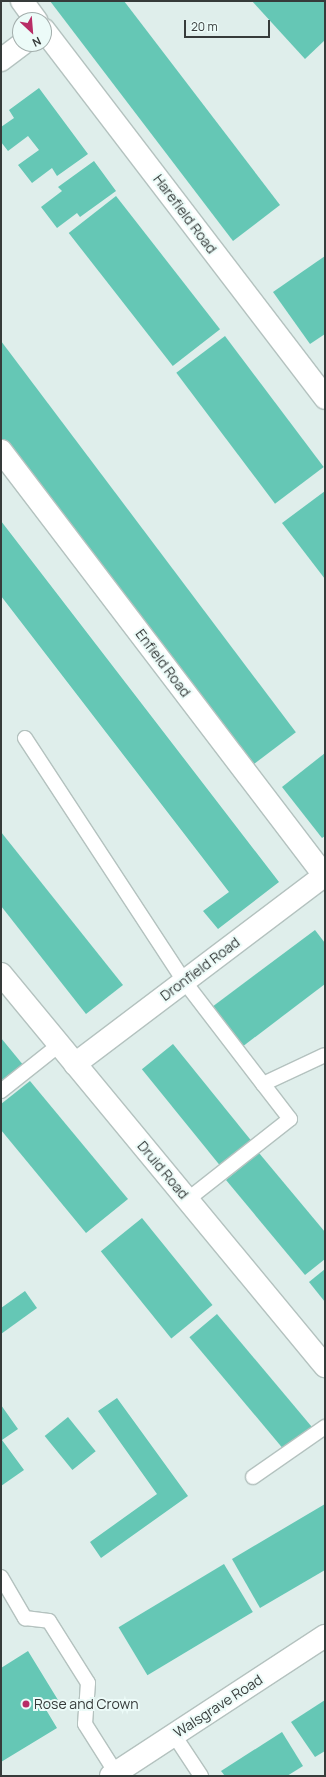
<!DOCTYPE html>
<style>
body{margin:0}
#map{position:relative;width:326px;height:1777px;overflow:hidden;background:#dfeeeb;font-family:Manrope,sans-serif}
div>[style]{position:absolute}
.building>*{inset:0;background:#65c7b5;transform-origin:0 0}
.roads{filter:drop-shadow(1px 0 #b4c2bf) drop-shadow(-1px 0 #b4c2bf) drop-shadow(0 1px #b4c2bf) drop-shadow(0 -1px #b4c2bf)}
.service>*{height:14px;margin:-7px;padding:0 7px;transform-origin:7px;border-radius:7px;background:#fff}
.minor>*{height:22px;margin:-11px;padding:0 11px;transform-origin:11px;border-radius:11px;background:#fff}
.trunk>*{height:22px;margin:-11px;padding:0 11px;transform-origin:11px;border-radius:11px;background:#fff}
.dots>*{width:11px;height:11px;translate:-50% -50%;box-sizing:border-box;border:2px solid #ecfbf8;border-radius:50%}
span{translate:-50% -50%;white-space:nowrap;text-align:center;line-height:1.15;-webkit-text-stroke:4px #ecfbf8;paint-order:stroke}
.street-label{font-size:14px;color:#363b3a}
.poi-label{font-size:14px;color:#363b3a}
.left{translate:0 -50%;text-align:left}
.frame{position:absolute;inset:0;border:2px solid #363b3a;pointer-events:none}
.north{position:absolute;left:12px;top:12px;width:40px;height:40px;box-sizing:border-box;background:#ecfbf8;border:1px solid #a3aeac;border-radius:50%;rotate:154deg;font-size:11px;font-weight:700;line-height:16px;text-align:center;color:#363b3a}
.north::after{content:'';display:block;margin:auto;width:14px;height:18px;background:#b82d66;clip-path:polygon(50% 0,100% 100%,50% 72%,0 100%)}
.scale{position:absolute;left:184px;top:20px;width:86px;height:18px;box-sizing:border-box;border:2px solid #363b3a;border-top:0;padding-left:5px;font-size:12px;line-height:14px;white-space:nowrap;color:#363b3a;-webkit-text-stroke:3px #ecfbf8;paint-order:stroke}
</style>
<div id="map">
<div class="building">
<i style="clip-path:polygon(50px 1px,124px 1px,280px 205px,233px 241px)"></i>
<i style="clip-path:polygon(252px 1px,325px 1px,325px 40px,305px 59px)"></i>
<i style="clip-path:polygon(39px 88px,88px 154px,57px 176px,52px 168px,32px 183px,18px 165px,39px 150px,28px 136px,8px 151px,1px 142px,1px 127px,14px 118px,9px 110px)"></i>
<i style="clip-path:polygon(94px 161px,116px 191px,80px 217px,77px 213px,57px 228px,41px 207px,62px 191px,58px 187px)"></i>
<i style="left:116px;top:196px;width:169px;height:60px;rotate:52deg"></i>
<i style="clip-path:polygon(325px 256px,325px 334px,310px 344px,273px 292px)"></i>
<i style="left:225px;top:336px;width:164px;height:61px;rotate:53deg"></i>
<i style="left:1px;top:341px;width:490px;height:76px;rotate:53deg"></i>
<i style="clip-path:polygon(325px 491px,325px 579px,282px 523px)"></i>
<i style="clip-path:polygon(1px 521px,279px 882px,218px 929px,203px 911px,229px 892px,1px 596px)"></i>
<i style="clip-path:polygon(325px 753px,325px 836px,322px 838px,282px 787px)"></i>
<i style="clip-path:polygon(1px 832px,123px 985px,86px 1014px,1px 906px)"></i>
<i style="clip-path:polygon(315px 930px,325px 943px,325px 984px,242px 1047px,212px 1007px)"></i>
<i style="clip-path:polygon(1px 1038px,24px 1066px,1px 1085px)"></i>
<i style="left:173px;top:1044px;width:126px;height:40px;rotate:51deg"></i>
<i style="clip-path:polygon(30px 1081px,128px 1199px,86px 1233px,1px 1130px,1px 1104px)"></i>
<i style="clip-path:polygon(259px 1153px,325px 1232px,325px 1259px,305px 1275px,226px 1180px)"></i>
<i style="left:142px;top:1218px;width:112px;height:53px;rotate:51deg"></i>
<i style="clip-path:polygon(325px 1269px,325px 1302px,309px 1282px)"></i>
<i style="clip-path:polygon(25px 1291px,37px 1308px,1px 1334px,1px 1308px)"></i>
<i style="left:217px;top:1314px;width:148px;height:36px;rotate:50deg"></i>
<i style="clip-path:polygon(117px 1398px,188px 1496px,101px 1558px,90px 1542px,157px 1494px,98px 1411px)"></i>
<i style="clip-path:polygon(1px 1405px,18px 1429px,2px 1440px,24px 1470px,1px 1486px)"></i>
<i style="left:68px;top:1417px;width:44px;height:30px;rotate:51deg"></i>
<i style="clip-path:polygon(325px 1504px,325px 1570px,260px 1608px,232px 1559px)"></i>
<i style="left:224px;top:1564px;width:56px;height:123px;rotate:59deg"></i>
<i style="clip-path:polygon(28px 1651px,58px 1700px,45px 1708px,57px 1728px,1px 1762px,1px 1668px)"></i>
<i style="clip-path:polygon(325px 1700px,325px 1751px,315px 1757px,291px 1722px)"></i>
<i style="clip-path:polygon(282px 1732px,303px 1766px,287px 1776px,225px 1776px,221px 1771px)"></i>
</div>
<div class="roads">
<div class="service">
<i style="left:25px;top:738px;width:290px;rotate:56.8deg"></i>
<i style="left:184px;top:981px;width:130px;rotate:52.5deg"></i>
<i style="left:1px;top:1091px;width:74px;rotate:-38.4deg"></i>
<i style="left:187px;top:1200px;width:131px;rotate:-38.2deg"></i>
<i style="left:290px;top:1119px;width:44px;rotate:-127.6deg"></i>
<i style="left:263px;top:1084px;width:68px;rotate:-25.1deg"></i>
<i style="left:253px;top:1477px;width:88px;rotate:-34.8deg"></i>
<i style="left:1px;top:1577px;width:48px;rotate:59.7deg"></i>
<i style="left:25px;top:1618px;width:24px;rotate:7deg"></i>
<i style="left:49px;top:1621px;width:73px;rotate:57.8deg"></i>
<i style="left:88px;top:1683px;width:41px;rotate:94.2deg"></i>
<i style="left:85px;top:1724px;width:58px;rotate:57.7deg"></i>
<i style="left:174px;top:1735px;width:49px;rotate:56.6deg"></i>
</div>
<div class="minor">
<i style="left:22px;top:1px;width:24px;rotate:54deg"></i>
<i style="left:44px;top:30px;width:463px;rotate:52.6deg"></i>
<i style="left:1px;top:60px;width:26px;rotate:-37deg"></i>
<i style="left:1px;top:451px;width:533px;rotate:52.7deg"></i>
<i style="left:1px;top:974px;width:509px;rotate:50.43deg"></i>
<i style="left:75px;top:1064px;width:313px;rotate:-37.1deg"></i>
</div>
<div class="trunk">
<i style="left:111px;top:1776px;width:256px;rotate:-33.2deg"></i>
</div>
</div>
<div class="dots">
<i style="left:26px;top:1704px;background:#b82d66"></i>
</div>
<div class="street-label">
<span style="left:185px;top:214px;rotate:53deg">Harefield Road</span>
<span style="left:163px;top:663px;rotate:53deg">Enfield Road</span>
<span style="left:200px;top:969px;rotate:-37deg">Dronfield Road</span>
<span style="left:163px;top:1170px;rotate:50deg">Druid Road</span>
<span style="left:218px;top:1706px;rotate:-33deg">Walsgrave Road</span>
</div>
<div class="poi-label">
<span class="left" style="left:34px;top:1704px">Rose and Crown</span>
</div>
<div class="frame"></div>
<div class="north">N</div>
<div class="scale">20 m</div>
</div>
